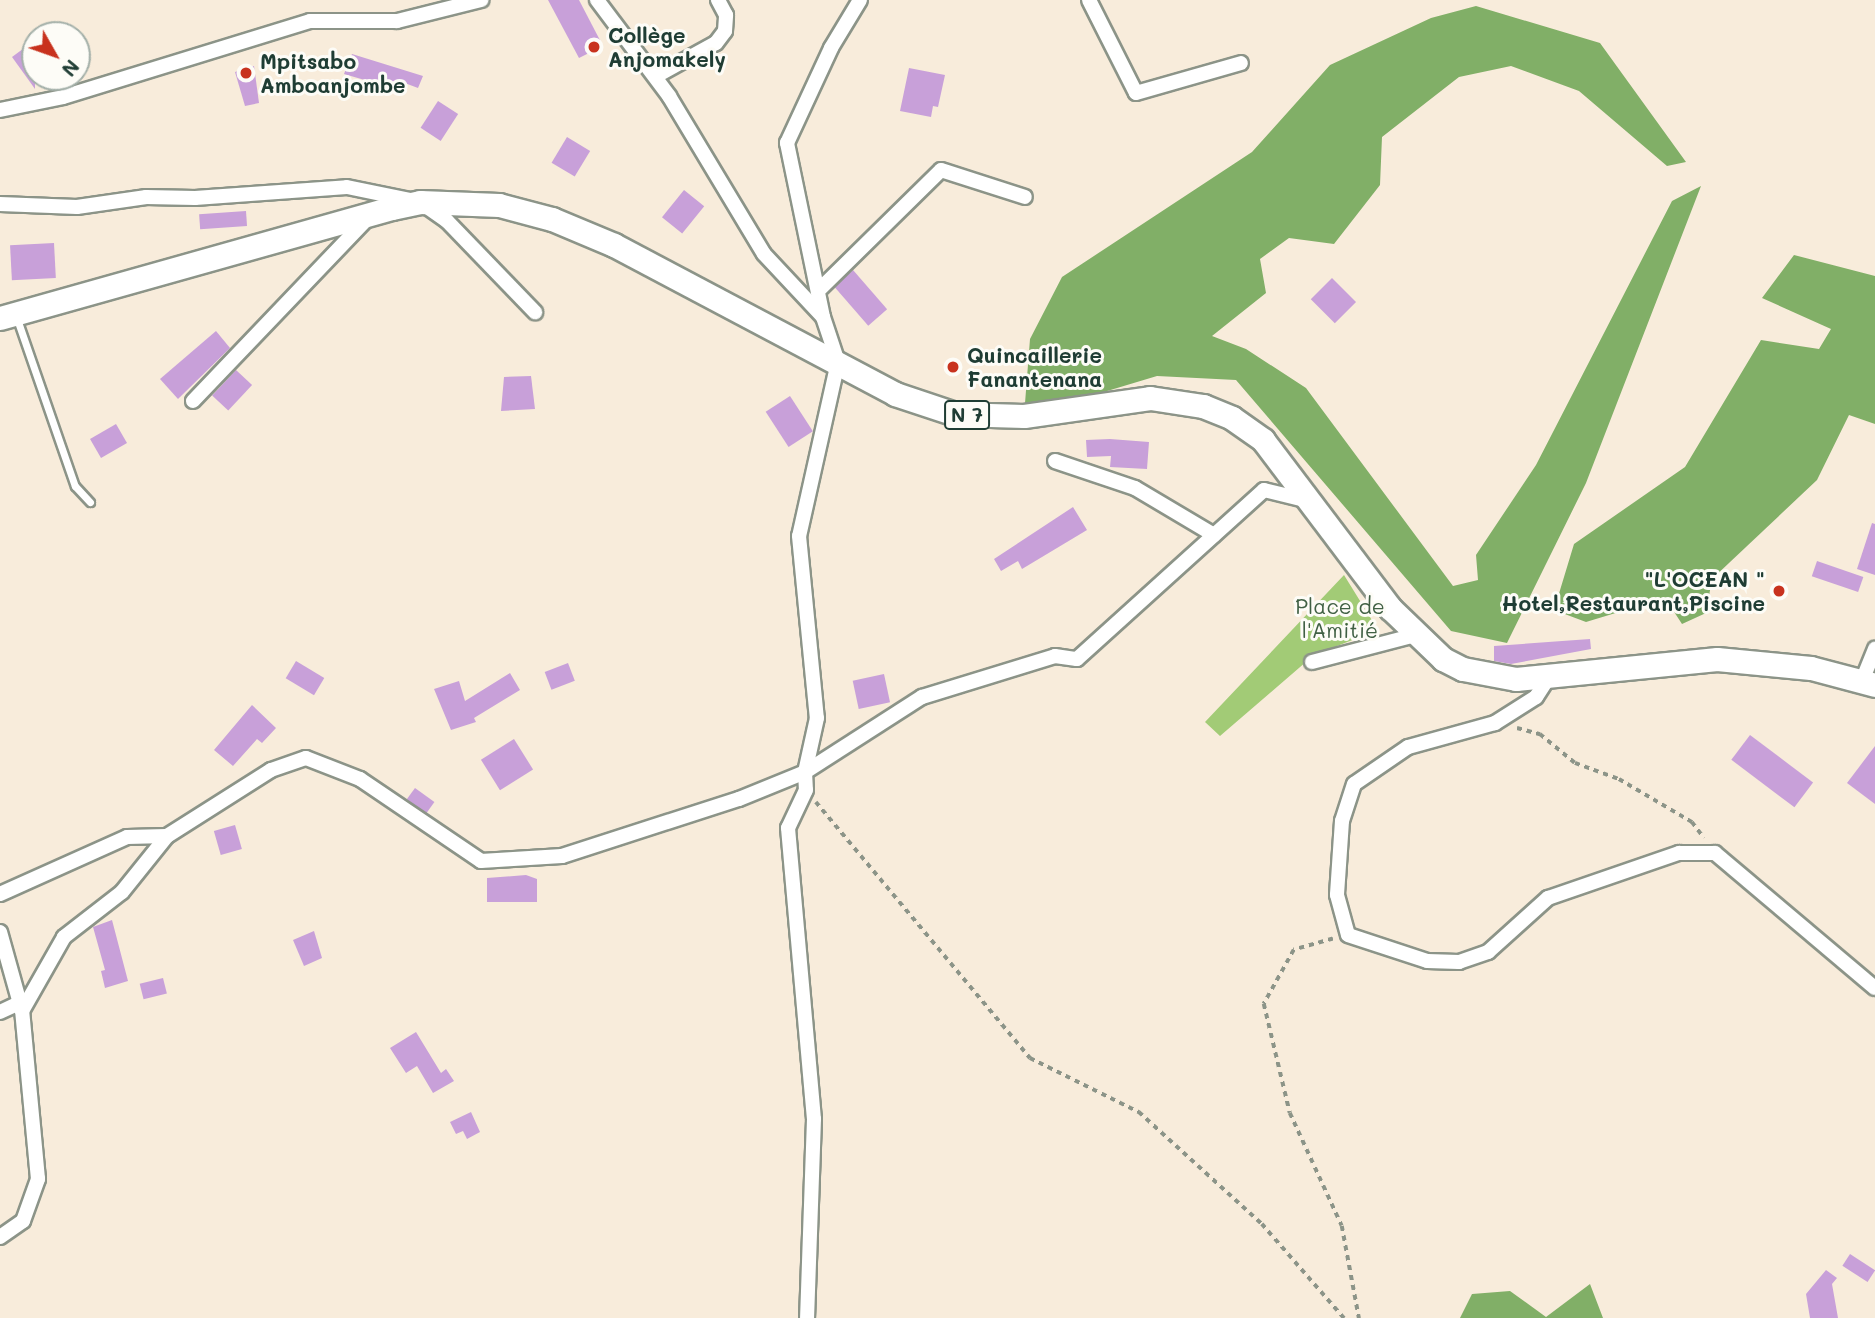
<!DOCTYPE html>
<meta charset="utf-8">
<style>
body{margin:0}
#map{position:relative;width:1875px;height:1318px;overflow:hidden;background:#f8ecdb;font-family:Mali,sans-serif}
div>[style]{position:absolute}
.green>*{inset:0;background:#a2cb76}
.forest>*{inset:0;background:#81af67}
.building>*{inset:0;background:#c8a0d9;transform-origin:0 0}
.path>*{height:3.5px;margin-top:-1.75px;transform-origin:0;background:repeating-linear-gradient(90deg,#8c9488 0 5px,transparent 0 10px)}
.roads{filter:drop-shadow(2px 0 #8c9488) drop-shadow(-2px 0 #8c9488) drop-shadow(0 2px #8c9488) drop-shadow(0 -2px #8c9488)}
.service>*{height:7px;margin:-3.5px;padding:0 3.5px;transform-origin:3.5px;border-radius:3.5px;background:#fff}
.minor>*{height:14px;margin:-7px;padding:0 7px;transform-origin:7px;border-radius:7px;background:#fff}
.primary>*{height:23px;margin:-11.5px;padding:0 11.5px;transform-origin:11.5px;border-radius:11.5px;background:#fff}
.dots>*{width:19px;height:19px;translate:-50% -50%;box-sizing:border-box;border:4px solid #fdfcf7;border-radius:50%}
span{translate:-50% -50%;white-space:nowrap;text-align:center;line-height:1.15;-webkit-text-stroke:6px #fdfcf7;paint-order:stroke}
.shield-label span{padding:2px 5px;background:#fdfcf7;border:2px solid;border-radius:5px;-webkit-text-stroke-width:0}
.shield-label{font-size:19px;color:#1f3d34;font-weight:700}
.poi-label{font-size:21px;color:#1f3d34;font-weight:700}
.left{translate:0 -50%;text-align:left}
.right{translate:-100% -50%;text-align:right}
.park-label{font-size:21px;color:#406044}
.north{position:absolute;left:21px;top:21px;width:70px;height:70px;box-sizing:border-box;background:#fdfcf7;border:2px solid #a4b0a9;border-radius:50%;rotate:130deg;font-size:19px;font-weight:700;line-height:28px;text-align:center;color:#1f3d34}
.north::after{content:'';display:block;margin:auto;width:24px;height:32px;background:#c8321e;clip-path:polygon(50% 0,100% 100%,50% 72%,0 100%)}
</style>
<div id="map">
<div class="green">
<i style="clip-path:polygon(1344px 575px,1378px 630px,1314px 655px,1220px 736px,1205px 722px)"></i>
</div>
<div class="forest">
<i style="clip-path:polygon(1476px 6px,1600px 43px,1686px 162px,1667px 166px,1579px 91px,1511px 66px,1459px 77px,1382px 137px,1380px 185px,1334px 244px,1289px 238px,1260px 259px,1266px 293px,1212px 336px,1246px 349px,1306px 388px,1453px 586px,1478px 580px,1476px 555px,1536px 465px,1672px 201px,1701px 186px,1586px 483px,1507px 643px,1451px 631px,1236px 380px,1157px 376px,1024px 416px,1030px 339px,1062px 277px,1252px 152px,1330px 65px,1431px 18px)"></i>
<i style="clip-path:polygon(1794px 255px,1875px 276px,1875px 424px,1849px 415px,1817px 480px,1712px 579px,1706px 613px,1682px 624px,1665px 598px,1586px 622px,1554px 610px,1574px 544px,1685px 467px,1761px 340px,1819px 349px,1831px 329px,1762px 298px)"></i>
<i style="clip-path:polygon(1590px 1284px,1603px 1318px,1460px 1318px,1472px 1294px,1510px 1291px,1546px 1317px)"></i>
</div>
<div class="building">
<i style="clip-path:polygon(548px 0,579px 0,603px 46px,579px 58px)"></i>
<i style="clip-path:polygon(35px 40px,35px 89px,12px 57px)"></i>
<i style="clip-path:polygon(352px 54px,423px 76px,418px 88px,402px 82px,399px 90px,344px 74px)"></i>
<i style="clip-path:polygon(254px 66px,259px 103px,245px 106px,235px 72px)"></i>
<i style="clip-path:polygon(909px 68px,945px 75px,938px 107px,933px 106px,931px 117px,900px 111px)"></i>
<i style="left:438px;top:101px;width:24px;height:32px;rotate:33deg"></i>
<i style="left:567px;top:137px;width:27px;height:30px;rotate:31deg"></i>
<i style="left:684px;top:190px;width:26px;height:35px;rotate:39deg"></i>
<i style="left:246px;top:211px;width:15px;height:47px;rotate:86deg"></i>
<i style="left:54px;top:243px;width:35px;height:44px;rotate:87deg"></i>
<i style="left:853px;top:270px;width:52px;height:25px;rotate:49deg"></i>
<i style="left:1332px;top:278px;width:34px;height:30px;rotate:45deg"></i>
<i style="clip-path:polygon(216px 331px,230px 348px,178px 399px,160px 379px)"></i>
<i style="left:236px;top:370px;width:22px;height:35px;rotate:43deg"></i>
<i style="clip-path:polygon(531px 376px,535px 409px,501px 411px,504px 377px)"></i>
<i style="left:790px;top:396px;width:42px;height:29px;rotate:57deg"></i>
<i style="left:116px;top:424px;width:22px;height:30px;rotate:60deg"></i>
<i style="clip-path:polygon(1110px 439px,1149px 442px,1147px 469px,1110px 467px,1111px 456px,1087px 457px,1086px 440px)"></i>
<i style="clip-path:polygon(1073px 507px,1087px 530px,1022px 569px,1018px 561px,1001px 571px,994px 559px)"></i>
<i style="clip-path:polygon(1872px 523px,1875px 524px,1875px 575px,1857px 569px)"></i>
<i style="left:1817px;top:561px;width:49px;height:16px;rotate:19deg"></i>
<i style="clip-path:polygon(1590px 639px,1591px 649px,1511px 664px,1494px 661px,1494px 646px)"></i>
<i style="left:296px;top:661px;width:33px;height:20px;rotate:31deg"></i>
<i style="left:568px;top:663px;width:19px;height:25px;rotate:69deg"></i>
<i style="clip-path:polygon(510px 673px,520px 690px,474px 718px,476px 722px,451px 730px,434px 689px,459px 681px,465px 701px)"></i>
<i style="left:884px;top:674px;width:29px;height:32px;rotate:78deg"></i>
<i style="clip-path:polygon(252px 705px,276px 728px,262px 743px,257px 739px,233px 766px,214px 750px)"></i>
<i style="left:1750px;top:735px;width:79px;height:31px;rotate:37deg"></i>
<i style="left:514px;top:739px;width:36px;height:39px;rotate:58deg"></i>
<i style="clip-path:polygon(1875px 746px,1875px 804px,1847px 783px)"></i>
<i style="left:415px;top:788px;width:24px;height:14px;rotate:36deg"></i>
<i style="left:235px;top:825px;width:25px;height:22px;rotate:74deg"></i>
<i style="clip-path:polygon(526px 875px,537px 879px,537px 902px,487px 902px,487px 878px)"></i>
<i style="clip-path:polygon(112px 920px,128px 981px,105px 988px,101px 971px,105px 970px,93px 927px)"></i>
<i style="clip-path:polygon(314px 931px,322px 958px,304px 966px,293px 940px)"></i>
<i style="left:163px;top:978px;width:16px;height:24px;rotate:76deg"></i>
<i style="clip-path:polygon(416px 1032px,441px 1073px,446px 1069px,454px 1081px,433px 1093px,417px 1066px,406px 1073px,390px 1048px)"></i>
<i style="clip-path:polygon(471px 1112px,480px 1132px,467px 1139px,463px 1131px,456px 1134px,450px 1122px)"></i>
<i style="left:1850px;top:1254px;width:30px;height:14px;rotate:33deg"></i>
<i style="clip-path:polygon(1826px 1270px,1837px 1278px,1832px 1284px,1838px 1318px,1810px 1318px,1806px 1294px)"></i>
</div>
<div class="path">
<i style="left:1517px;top:728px;width:24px;rotate:15deg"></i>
<i style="left:1540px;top:734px;width:45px;rotate:39.6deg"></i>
<i style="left:1575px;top:763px;width:47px;rotate:20deg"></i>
<i style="left:1619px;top:779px;width:85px;rotate:30.5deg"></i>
<i style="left:1692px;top:822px;width:20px;rotate:53deg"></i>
<i style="left:816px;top:802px;width:334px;rotate:50.1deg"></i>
<i style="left:1030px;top:1058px;width:122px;rotate:26.4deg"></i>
<i style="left:1139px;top:1112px;width:166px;rotate:42.3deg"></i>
<i style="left:1262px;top:1224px;width:125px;rotate:48.9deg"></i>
<i style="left:1333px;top:939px;width:41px;rotate:164.2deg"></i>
<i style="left:1294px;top:950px;width:62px;rotate:119.1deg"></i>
<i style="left:1264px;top:1004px;width:112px;rotate:76.6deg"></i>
<i style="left:1290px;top:1113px;width:124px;rotate:65.3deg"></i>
<i style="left:1342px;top:1226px;width:94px;rotate:79.5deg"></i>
</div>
<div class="roads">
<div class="service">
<i style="left:16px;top:316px;width:180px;rotate:70.9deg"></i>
<i style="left:75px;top:486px;width:22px;rotate:47deg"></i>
</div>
<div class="minor">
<i style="left:597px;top:0;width:120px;rotate:53.1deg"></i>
<i style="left:669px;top:96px;width:184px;rotate:59deg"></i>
<i style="left:764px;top:254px;width:86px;rotate:46.9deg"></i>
<i style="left:823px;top:317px;width:47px;rotate:71.6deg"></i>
<i style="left:838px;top:362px;width:178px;rotate:102.6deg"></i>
<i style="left:799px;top:536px;width:183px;rotate:84.4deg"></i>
<i style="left:817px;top:718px;width:55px;rotate:102.5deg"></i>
<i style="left:805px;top:772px;width:18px;rotate:87deg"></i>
<i style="left:806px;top:790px;width:42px;rotate:115.3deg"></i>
<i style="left:788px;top:828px;width:292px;rotate:84.9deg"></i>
<i style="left:814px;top:1119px;width:199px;rotate:92deg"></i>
<i style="left:1089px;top:0;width:104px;rotate:63.2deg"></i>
<i style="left:1136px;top:93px;width:109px;rotate:-15.9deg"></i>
<i style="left:656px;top:76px;width:68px;rotate:-28.8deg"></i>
<i style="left:716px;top:43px;width:15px;rotate:-53deg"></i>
<i style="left:725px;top:31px;width:16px;rotate:-86deg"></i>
<i style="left:726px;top:15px;width:17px;rotate:-118deg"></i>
<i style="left:0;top:110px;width:64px;rotate:-11.7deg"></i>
<i style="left:63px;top:97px;width:258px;rotate:-17.1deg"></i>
<i style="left:310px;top:21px;width:87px"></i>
<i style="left:397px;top:21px;width:87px;rotate:-14deg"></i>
<i style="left:0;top:204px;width:77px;rotate:2.2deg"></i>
<i style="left:77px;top:207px;width:70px;rotate:-8.2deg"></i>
<i style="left:146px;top:197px;width:49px;rotate:1.2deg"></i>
<i style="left:195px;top:198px;width:152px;rotate:-4.1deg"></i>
<i style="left:347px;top:187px;width:75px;rotate:11.6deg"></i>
<i style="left:420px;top:202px;width:33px;rotate:35deg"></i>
<i style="left:447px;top:221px;width:127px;rotate:46deg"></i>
<i style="left:821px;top:288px;width:168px;rotate:-44.5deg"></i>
<i style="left:941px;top:170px;width:88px;rotate:17.8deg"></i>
<i style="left:823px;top:317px;width:178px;rotate:-101.7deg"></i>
<i style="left:787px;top:143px;width:105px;rotate:-65.1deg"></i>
<i style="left:831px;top:48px;width:56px;rotate:-58.9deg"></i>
<i style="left:193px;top:401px;width:255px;rotate:-46.3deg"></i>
<i style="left:1055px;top:461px;width:84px;rotate:18.6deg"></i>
<i style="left:1135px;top:488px;width:92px;rotate:30.7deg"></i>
<i style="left:1312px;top:662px;width:107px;rotate:-14.6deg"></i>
<i style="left:1549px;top:677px;width:24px;rotate:123deg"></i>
<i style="left:1536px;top:697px;width:49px;rotate:147.6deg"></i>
<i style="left:1495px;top:723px;width:90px;rotate:164.6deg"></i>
<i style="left:1408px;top:747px;width:65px;rotate:145.6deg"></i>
<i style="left:1354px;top:784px;width:39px;rotate:108deg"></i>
<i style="left:1342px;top:821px;width:74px;rotate:93.9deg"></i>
<i style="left:1337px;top:895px;width:41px;rotate:74.6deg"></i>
<i style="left:1348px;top:935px;width:83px;rotate:18.2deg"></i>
<i style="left:1427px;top:961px;width:32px;rotate:2deg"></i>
<i style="left:1459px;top:962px;width:31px;rotate:-19deg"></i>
<i style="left:1488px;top:952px;width:81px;rotate:-42deg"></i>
<i style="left:1548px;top:898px;width:139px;rotate:-19deg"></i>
<i style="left:1679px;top:853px;width:36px"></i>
<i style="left:1715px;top:853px;width:209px;rotate:40.2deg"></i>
<i style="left:1862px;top:681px;width:35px;rotate:-68deg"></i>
<i style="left:0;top:894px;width:139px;rotate:-24.2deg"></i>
<i style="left:127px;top:837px;width:40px;rotate:-1.4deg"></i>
<i style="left:0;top:932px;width:82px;rotate:74.4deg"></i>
<i style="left:0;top:1012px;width:21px;rotate:-25deg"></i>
<i style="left:0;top:1237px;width:28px;rotate:-35deg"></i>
<i style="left:23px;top:1221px;width:45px;rotate:-70.3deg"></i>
<i style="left:38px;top:1179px;width:169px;rotate:-95.4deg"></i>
<i style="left:22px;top:1011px;width:85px;rotate:-60.4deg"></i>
<i style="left:64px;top:937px;width:73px;rotate:-37.8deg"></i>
<i style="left:122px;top:892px;width:72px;rotate:-51.2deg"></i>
<i style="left:167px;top:836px;width:123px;rotate:-32.4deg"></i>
<i style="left:271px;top:770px;width:37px;rotate:-19deg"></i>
<i style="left:306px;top:758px;width:58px;rotate:21.3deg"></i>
<i style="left:360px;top:779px;width:146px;rotate:34.1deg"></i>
<i style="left:481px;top:861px;width:81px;rotate:-3.5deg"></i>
<i style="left:562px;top:856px;width:186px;rotate:-17.9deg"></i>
<i style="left:739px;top:799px;width:71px;rotate:-22.2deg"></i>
<i style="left:805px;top:772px;width:139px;rotate:-32.7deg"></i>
<i style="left:922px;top:697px;width:139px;rotate:-17.1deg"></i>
<i style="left:1055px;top:656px;width:22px;rotate:8deg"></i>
<i style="left:1077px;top:659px;width:252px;rotate:-42.1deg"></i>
<i style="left:1264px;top:490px;width:46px;rotate:13.7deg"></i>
</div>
<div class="primary">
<i style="left:0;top:318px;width:407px;rotate:-15.7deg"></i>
<i style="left:392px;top:208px;width:29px;rotate:-12deg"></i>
<i style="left:420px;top:202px;width:79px;rotate:2.2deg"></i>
<i style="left:499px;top:205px;width:55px;rotate:14.8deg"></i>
<i style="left:552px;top:219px;width:67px;rotate:22.8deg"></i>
<i style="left:614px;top:245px;width:318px;rotate:27.9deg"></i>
<i style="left:895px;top:394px;width:63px;rotate:18.4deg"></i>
<i style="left:955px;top:414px;width:69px;rotate:1.7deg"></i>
<i style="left:1024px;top:416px;width:127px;rotate:-8.1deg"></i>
<i style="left:1150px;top:398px;width:54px;rotate:8.6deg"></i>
<i style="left:1203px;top:406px;width:31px;rotate:22deg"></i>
<i style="left:1232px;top:418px;width:38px;rotate:35deg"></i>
<i style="left:1263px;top:440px;width:211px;rotate:52.9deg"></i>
<i style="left:1390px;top:608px;width:74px;rotate:43.9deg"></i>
<i style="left:1443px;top:659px;width:22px;rotate:27deg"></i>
<i style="left:1463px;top:669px;width:54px;rotate:10.7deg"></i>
<i style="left:1516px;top:679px;width:202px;rotate:-5.7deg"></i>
<i style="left:1717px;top:659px;width:94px;rotate:5.5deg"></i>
<i style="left:1811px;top:668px;width:66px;rotate:14.9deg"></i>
</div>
</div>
<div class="dots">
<i style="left:594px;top:47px;background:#c8321e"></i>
<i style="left:246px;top:73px;background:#c8321e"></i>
<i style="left:953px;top:367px;background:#c8321e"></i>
<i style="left:1779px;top:591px;background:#c8321e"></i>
</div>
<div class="shield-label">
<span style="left:967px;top:415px">N 7</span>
</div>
<div class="poi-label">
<span class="left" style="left:608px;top:47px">Collège<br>Anjomakely</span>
<span class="left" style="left:260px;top:73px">Mpitsabo<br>Amboanjombe</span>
<span class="left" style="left:967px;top:367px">Quincaillerie<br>Fanantenana</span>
<span class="right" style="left:1765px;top:591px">"L'OCEAN "<br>Hotel,Restaurant,Piscine</span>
</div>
<div class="park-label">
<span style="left:1340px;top:618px">Place de<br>l'Amitié</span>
</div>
<div class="north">N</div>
</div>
